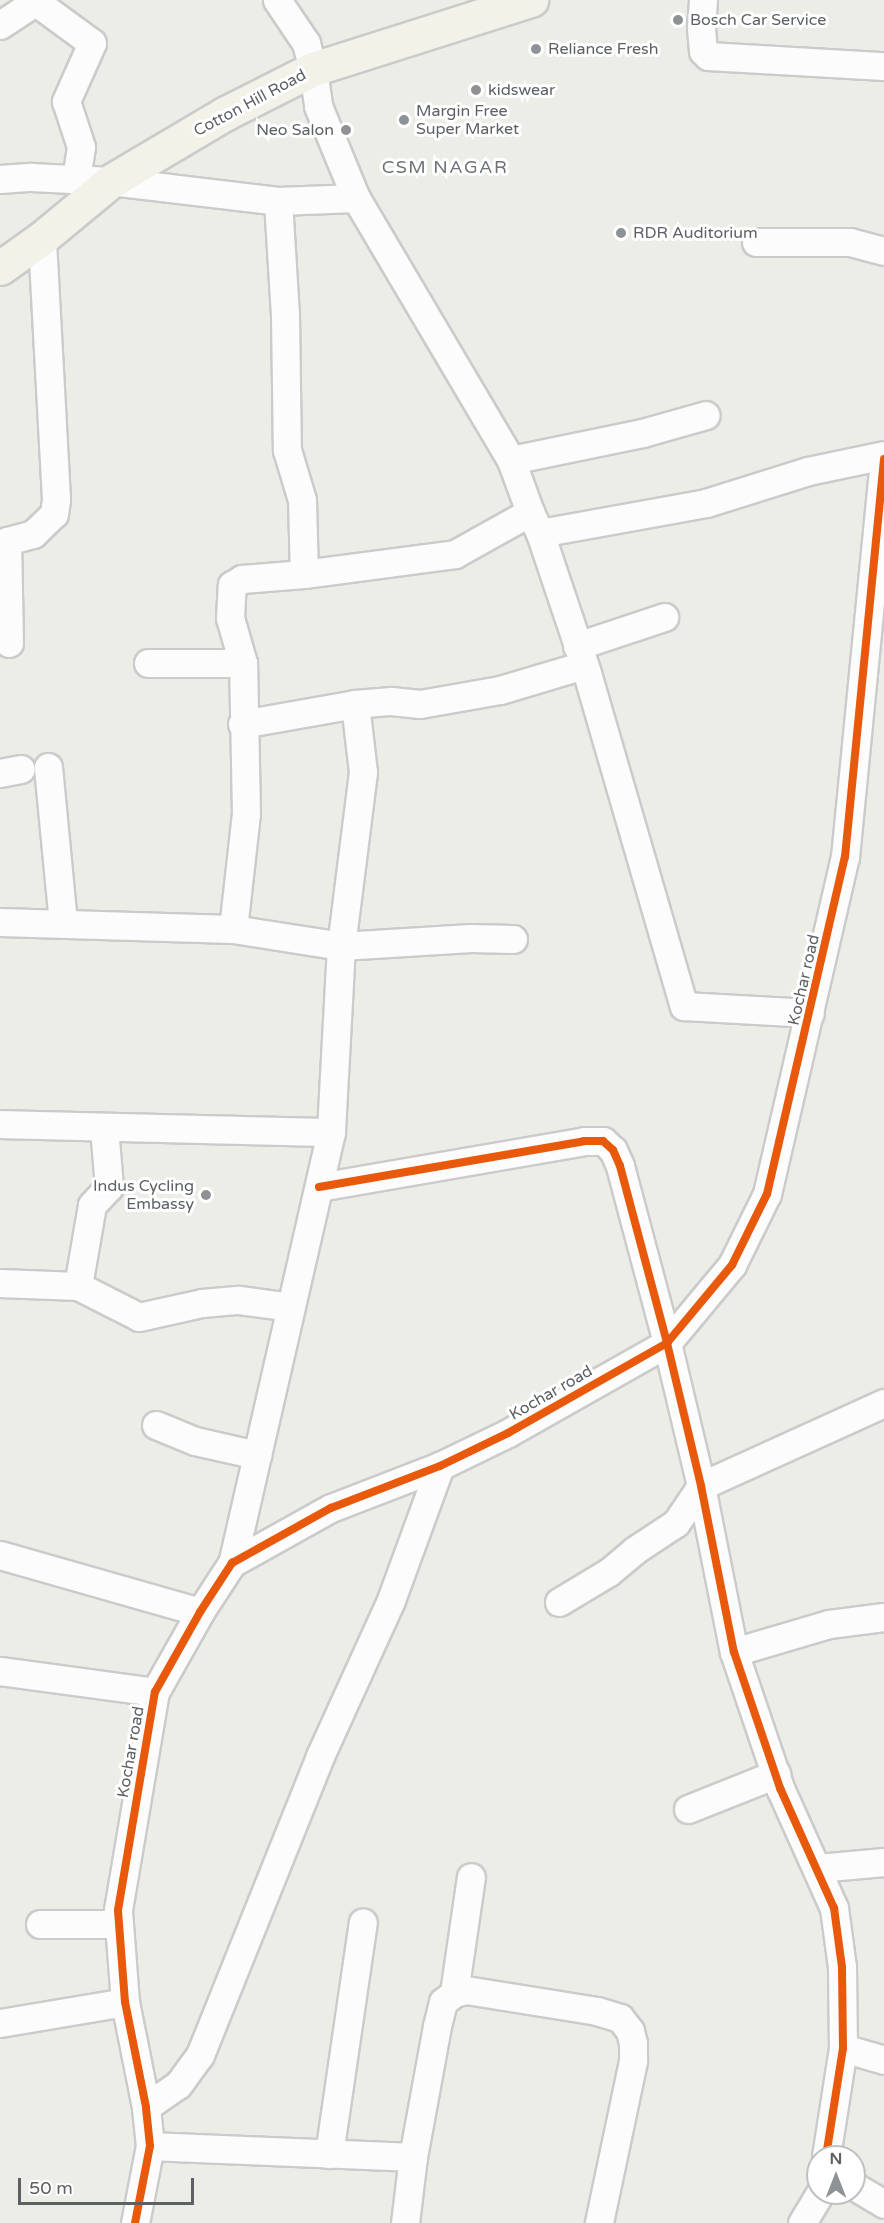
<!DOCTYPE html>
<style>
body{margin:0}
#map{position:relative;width:884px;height:2223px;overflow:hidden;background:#edede8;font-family:"Varela Round",sans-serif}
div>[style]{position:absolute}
.roads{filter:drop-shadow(2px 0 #cacbca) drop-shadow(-2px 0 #cacbca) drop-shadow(0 2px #cacbca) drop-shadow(0 -2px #cacbca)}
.minor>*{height:27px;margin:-13.5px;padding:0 13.5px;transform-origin:13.5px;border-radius:13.5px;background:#fcfcfc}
.major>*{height:33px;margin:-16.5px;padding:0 16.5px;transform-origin:16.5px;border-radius:16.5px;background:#f3f2e9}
.cycleway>*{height:8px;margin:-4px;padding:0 4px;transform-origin:4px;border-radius:4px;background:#e8590c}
.dots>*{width:16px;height:16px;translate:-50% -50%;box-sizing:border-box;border:3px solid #fff;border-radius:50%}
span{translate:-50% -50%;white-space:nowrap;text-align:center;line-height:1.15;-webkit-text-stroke:6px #fff;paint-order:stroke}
.poi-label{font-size:16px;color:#5d6166}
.left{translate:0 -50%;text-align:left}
.right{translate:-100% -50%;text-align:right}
.street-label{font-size:16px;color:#5d6166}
.neighbourhood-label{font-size:18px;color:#6e7378;letter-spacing:1.5px}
.north{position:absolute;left:806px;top:2145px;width:60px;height:60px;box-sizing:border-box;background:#fff;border:2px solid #bec0c2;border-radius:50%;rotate:0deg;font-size:16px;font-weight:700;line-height:24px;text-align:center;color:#5d6166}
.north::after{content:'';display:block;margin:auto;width:21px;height:27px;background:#8f9294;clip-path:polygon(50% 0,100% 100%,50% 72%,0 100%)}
.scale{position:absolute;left:18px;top:2178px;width:176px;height:27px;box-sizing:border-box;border:3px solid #5d6166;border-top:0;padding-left:8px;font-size:18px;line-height:21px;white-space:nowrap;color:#5d6166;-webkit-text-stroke:4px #fff;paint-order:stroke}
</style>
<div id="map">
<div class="roads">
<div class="minor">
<i style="left:277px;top:0;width:52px;rotate:56deg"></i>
<i style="left:306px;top:43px;width:27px;rotate:75deg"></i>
<i style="left:313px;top:69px;width:37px;rotate:82deg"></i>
<i style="left:318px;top:106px;width:100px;rotate:67.6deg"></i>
<i style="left:356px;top:198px;width:304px;rotate:59.4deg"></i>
<i style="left:511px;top:460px;width:55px;rotate:69.9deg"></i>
<i style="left:530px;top:512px;width:23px;rotate:65deg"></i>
<i style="left:540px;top:533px;width:148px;rotate:71.4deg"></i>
<i style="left:587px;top:673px;width:347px;rotate:73.8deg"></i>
<i style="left:684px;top:1006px;width:126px;rotate:3.2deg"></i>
<i style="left:703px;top:0;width:28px;rotate:94deg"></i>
<i style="left:701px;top:28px;width:23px;rotate:85deg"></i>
<i style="left:703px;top:51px;width:7px;rotate:45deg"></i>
<i style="left:708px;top:56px;width:176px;rotate:3.3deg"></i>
<i style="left:36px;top:2px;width:69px;rotate:36.2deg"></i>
<i style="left:92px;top:43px;width:64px;rotate:114.1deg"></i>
<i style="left:66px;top:101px;width:48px;rotate:71.9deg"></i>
<i style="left:81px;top:147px;width:32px;rotate:99deg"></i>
<i style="left:0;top:25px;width:45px;rotate:-33.3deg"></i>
<i style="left:0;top:179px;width:31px;rotate:-4deg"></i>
<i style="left:31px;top:177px;width:80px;rotate:2.9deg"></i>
<i style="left:111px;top:181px;width:168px;rotate:6.8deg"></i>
<i style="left:278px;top:201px;width:78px;rotate:-2.2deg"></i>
<i style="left:278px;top:201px;width:113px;rotate:86.5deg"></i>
<i style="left:285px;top:314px;width:136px;rotate:89.2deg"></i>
<i style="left:287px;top:450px;width:52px;rotate:73.3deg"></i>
<i style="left:302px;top:500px;width:74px;rotate:88.5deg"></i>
<i style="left:756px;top:242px;width:94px"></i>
<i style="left:850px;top:242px;width:35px;rotate:15deg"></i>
<i style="left:511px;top:460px;width:134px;rotate:-11.6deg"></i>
<i style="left:642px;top:433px;width:66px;rotate:-15.7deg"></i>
<i style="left:540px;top:533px;width:169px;rotate:-10.2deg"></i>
<i style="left:706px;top:503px;width:107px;rotate:-17.4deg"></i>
<i style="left:808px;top:471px;width:78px;rotate:-11.9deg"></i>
<i style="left:9px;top:643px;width:102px;rotate:-91.1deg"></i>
<i style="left:7px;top:541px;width:27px;rotate:-15deg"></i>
<i style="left:33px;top:534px;width:29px;rotate:-44deg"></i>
<i style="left:54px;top:514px;width:15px;rotate:-82deg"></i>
<i style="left:56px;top:499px;width:261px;rotate:-93.1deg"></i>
<i style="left:577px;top:646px;width:92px;rotate:-18.4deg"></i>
<i style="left:148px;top:663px;width:95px"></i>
<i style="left:355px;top:704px;width:68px;rotate:83.3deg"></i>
<i style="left:363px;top:772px;width:175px;rotate:97.2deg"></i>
<i style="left:341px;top:946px;width:130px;rotate:-3.5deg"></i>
<i style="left:471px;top:938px;width:42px;rotate:1.4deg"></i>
<i style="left:242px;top:724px;width:115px;rotate:-10deg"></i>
<i style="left:355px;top:704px;width:36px;rotate:-5deg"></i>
<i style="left:391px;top:701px;width:29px;rotate:6deg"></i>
<i style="left:420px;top:704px;width:81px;rotate:-9.9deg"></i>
<i style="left:500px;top:690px;width:88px;rotate:-16.6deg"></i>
<i style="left:48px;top:767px;width:157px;rotate:84.5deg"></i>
<i style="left:0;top:773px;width:21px;rotate:-11deg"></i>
<i style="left:0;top:922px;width:233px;rotate:1.7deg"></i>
<i style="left:233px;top:929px;width:109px;rotate:8.9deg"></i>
<i style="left:341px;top:946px;width:186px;rotate:93.1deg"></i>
<i style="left:331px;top:1132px;width:442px;rotate:102.9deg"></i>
<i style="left:233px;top:929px;width:116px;rotate:-83.6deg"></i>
<i style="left:246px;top:814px;width:151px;rotate:-91.1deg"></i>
<i style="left:243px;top:663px;width:47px;rotate:-106.1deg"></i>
<i style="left:230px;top:618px;width:33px;rotate:-87deg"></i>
<i style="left:232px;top:585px;width:12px;rotate:-31deg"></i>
<i style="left:242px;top:579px;width:62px;rotate:-4.6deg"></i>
<i style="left:304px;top:574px;width:152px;rotate:-7.5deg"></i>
<i style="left:455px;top:554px;width:86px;rotate:-29.2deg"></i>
<i style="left:0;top:1124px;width:331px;rotate:1.4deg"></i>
<i style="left:319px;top:1187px;width:269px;rotate:-9.8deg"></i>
<i style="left:584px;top:1141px;width:19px"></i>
<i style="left:603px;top:1141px;width:13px;rotate:42deg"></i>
<i style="left:613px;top:1150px;width:17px;rotate:66deg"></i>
<i style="left:620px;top:1166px;width:183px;rotate:75.1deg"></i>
<i style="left:667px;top:1343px;width:147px;rotate:76.6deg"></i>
<i style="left:701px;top:1486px;width:169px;rotate:78.8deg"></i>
<i style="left:734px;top:1652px;width:144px;rotate:71.3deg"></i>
<i style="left:780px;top:1788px;width:132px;rotate:65.8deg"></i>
<i style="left:834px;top:1908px;width:60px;rotate:82.3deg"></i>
<i style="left:842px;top:1967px;width:81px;rotate:89.3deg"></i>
<i style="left:843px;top:2048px;width:110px;rotate:98.9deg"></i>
<i style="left:0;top:1283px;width:78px;rotate:2.2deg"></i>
<i style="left:78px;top:1286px;width:68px;rotate:26.9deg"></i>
<i style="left:139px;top:1317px;width:65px;rotate:-12.5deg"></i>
<i style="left:202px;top:1303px;width:37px;rotate:-5deg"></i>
<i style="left:239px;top:1300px;width:52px;rotate:7.7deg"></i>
<i style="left:78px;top:1286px;width:82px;rotate:-80.2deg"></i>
<i style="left:92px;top:1205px;width:25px;rotate:-47deg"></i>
<i style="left:109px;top:1187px;width:60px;rotate:-94.8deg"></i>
<i style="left:156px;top:1425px;width:42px;rotate:22.3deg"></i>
<i style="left:195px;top:1441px;width:64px;rotate:12.7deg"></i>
<i style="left:0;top:1555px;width:208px;rotate:15.9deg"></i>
<i style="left:559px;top:1602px;width:58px;rotate:-31deg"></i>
<i style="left:609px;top:1572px;width:34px;rotate:-40deg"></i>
<i style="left:635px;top:1550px;width:49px;rotate:-33.4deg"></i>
<i style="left:676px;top:1523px;width:45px;rotate:-56deg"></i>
<i style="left:701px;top:1486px;width:201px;rotate:-24.4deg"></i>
<i style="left:734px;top:1652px;width:99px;rotate:-16.4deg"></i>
<i style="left:829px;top:1624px;width:55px;rotate:-7.3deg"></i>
<i style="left:0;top:1671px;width:156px;rotate:7.7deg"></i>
<i style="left:688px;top:1809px;width:95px;rotate:-21.7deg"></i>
<i style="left:817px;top:1868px;width:67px;rotate:-5.1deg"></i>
<i style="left:40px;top:1924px;width:79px"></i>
<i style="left:454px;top:1993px;width:117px;rotate:-81.7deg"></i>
<i style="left:0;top:2023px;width:127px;rotate:-9.5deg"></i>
<i style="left:843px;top:2048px;width:43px;rotate:16.3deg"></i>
<i style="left:146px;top:2107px;width:39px;rotate:-35deg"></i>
<i style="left:178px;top:2085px;width:37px;rotate:-54deg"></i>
<i style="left:200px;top:2055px;width:322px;rotate:-68.1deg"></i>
<i style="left:320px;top:1756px;width:171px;rotate:-65.5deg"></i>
<i style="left:391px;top:1600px;width:143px;rotate:-69.9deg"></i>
<i style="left:150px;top:2146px;width:263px;rotate:2.4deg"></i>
<i style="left:413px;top:2157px;width:133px;rotate:-79.6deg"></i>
<i style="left:437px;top:2026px;width:25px;rotate:-76deg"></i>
<i style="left:443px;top:2002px;width:14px;rotate:-39deg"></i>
<i style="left:454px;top:1993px;width:12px;rotate:-14deg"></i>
<i style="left:466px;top:1990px;width:133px;rotate:9.1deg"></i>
<i style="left:597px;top:2011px;width:24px;rotate:17deg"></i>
<i style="left:620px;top:2018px;width:16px;rotate:52deg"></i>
<i style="left:630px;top:2031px;width:12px;rotate:76deg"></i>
<i style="left:633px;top:2043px;width:18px;rotate:90deg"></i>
<i style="left:633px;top:2061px;width:166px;rotate:101.9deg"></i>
<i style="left:329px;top:2154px;width:234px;rotate:-81.7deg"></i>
<i style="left:854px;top:2186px;width:35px;rotate:31deg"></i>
<i style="left:135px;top:2223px;width:78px;rotate:-79deg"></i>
<i style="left:150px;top:2146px;width:39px;rotate:-96deg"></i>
<i style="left:146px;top:2107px;width:107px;rotate:-101.3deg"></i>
<i style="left:125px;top:2002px;width:92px;rotate:-94.4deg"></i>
<i style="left:118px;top:1910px;width:221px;rotate:-80.4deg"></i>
<i style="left:155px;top:1692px;width:92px;rotate:-60.6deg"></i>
<i style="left:200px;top:1612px;width:59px;rotate:-56.9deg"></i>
<i style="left:232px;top:1563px;width:113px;rotate:-29.1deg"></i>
<i style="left:331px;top:1508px;width:117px;rotate:-21.1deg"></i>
<i style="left:440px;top:1466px;width:76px;rotate:-25.9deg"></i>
<i style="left:508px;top:1433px;width:183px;rotate:-29.5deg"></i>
<i style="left:667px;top:1343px;width:102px;rotate:-50.2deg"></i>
<i style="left:732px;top:1265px;width:79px;rotate:-63.8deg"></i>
<i style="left:767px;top:1194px;width:346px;rotate:-77deg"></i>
<i style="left:845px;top:857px;width:400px;rotate:-84.4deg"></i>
<i style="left:405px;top:2223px;width:66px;rotate:-83.1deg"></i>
<i style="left:802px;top:2223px;width:35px;rotate:-59deg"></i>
</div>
<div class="major">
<i style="left:0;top:268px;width:52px;rotate:-35.5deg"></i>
<i style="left:42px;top:238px;width:89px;rotate:-39.6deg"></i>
<i style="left:111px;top:181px;width:134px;rotate:-30.6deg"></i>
<i style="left:226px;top:113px;width:97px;rotate:-26.8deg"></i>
<i style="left:313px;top:69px;width:229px;rotate:-17.6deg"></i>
</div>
</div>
<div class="cycleway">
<i style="left:319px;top:1187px;width:269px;rotate:-9.8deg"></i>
<i style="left:584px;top:1141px;width:19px"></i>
<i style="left:603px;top:1141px;width:13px;rotate:42deg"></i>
<i style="left:613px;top:1150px;width:17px;rotate:66deg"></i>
<i style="left:620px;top:1166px;width:183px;rotate:75.1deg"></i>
<i style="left:667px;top:1343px;width:147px;rotate:76.6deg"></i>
<i style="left:701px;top:1486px;width:169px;rotate:78.8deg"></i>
<i style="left:734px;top:1652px;width:144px;rotate:71.3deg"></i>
<i style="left:780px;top:1788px;width:132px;rotate:65.8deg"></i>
<i style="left:834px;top:1908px;width:60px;rotate:82.3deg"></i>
<i style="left:842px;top:1967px;width:81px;rotate:89.3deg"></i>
<i style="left:843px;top:2048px;width:110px;rotate:98.9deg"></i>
<i style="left:135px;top:2223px;width:78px;rotate:-79deg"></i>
<i style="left:150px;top:2146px;width:39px;rotate:-96deg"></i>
<i style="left:146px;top:2107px;width:107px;rotate:-101.3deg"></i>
<i style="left:125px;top:2002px;width:92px;rotate:-94.4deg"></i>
<i style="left:118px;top:1910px;width:221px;rotate:-80.4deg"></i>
<i style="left:155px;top:1692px;width:92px;rotate:-60.6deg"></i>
<i style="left:200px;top:1612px;width:59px;rotate:-56.9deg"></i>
<i style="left:232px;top:1563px;width:113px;rotate:-29.1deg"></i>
<i style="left:331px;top:1508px;width:117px;rotate:-21.1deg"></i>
<i style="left:440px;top:1466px;width:76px;rotate:-25.9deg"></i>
<i style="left:508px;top:1433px;width:183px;rotate:-29.5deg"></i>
<i style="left:667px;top:1343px;width:102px;rotate:-50.2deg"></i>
<i style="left:732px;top:1265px;width:79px;rotate:-63.8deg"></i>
<i style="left:767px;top:1194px;width:346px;rotate:-77deg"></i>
<i style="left:845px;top:857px;width:400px;rotate:-84.4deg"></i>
</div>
<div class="dots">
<i style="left:678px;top:20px;background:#8f9294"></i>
<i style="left:536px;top:49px;background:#8f9294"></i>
<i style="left:476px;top:90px;background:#8f9294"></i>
<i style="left:404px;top:120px;background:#8f9294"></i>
<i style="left:346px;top:130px;background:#8f9294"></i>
<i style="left:621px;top:233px;background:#8f9294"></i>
<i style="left:206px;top:1195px;background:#8f9294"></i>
</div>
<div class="poi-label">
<span class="left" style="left:690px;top:20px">Bosch Car Service</span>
<span class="left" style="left:548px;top:49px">Reliance Fresh</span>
<span class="left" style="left:488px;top:90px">kidswear</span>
<span class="left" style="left:416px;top:120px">Margin Free<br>Super Market</span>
<span class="right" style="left:334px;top:130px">Neo Salon</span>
<span class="left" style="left:633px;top:233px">RDR Auditorium</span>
<span class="right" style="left:194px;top:1195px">Indus Cycling<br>Embassy</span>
</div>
<div class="street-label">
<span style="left:250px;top:103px;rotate:-28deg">Cotton Hill Road</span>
<span style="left:804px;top:980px;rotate:-77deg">Kochar road</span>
<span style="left:551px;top:1393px;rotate:-30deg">Kochar road</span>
<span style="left:131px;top:1752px;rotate:-80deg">Kochar road</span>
</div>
<div class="neighbourhood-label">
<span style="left:445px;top:167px">CSM NAGAR</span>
</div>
<div class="north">N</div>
<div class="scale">50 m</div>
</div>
